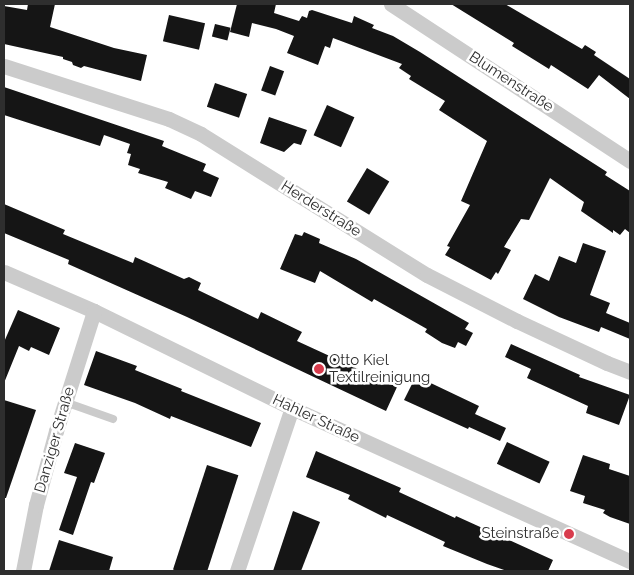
<!DOCTYPE html>
<meta charset="utf-8">
<style>
body{margin:0}
#map{position:relative;width:634px;height:575px;overflow:hidden;background:#fff;font-family:Raleway,sans-serif}
div>[style]{position:absolute}
.building>*{inset:0;background:#151515;transform-origin:0 0}
.lane>*{height:8px;margin:-4px;padding:0 4px;transform-origin:4px;border-radius:4px;background:#cbcbcb}
.street>*{height:15px;margin:-7.5px;padding:0 7.5px;transform-origin:7.5px;border-radius:7.5px;background:#cbcbcb}
.dots>*{width:14px;height:14px;translate:-50% -50%;box-sizing:border-box;border:2px solid #fff;border-radius:50%}
span{translate:-50% -50%;white-space:nowrap;text-align:center;line-height:1.15;-webkit-text-stroke:5px #fff;paint-order:stroke}
.street-label{font-size:15px;color:#2e2e2e}
.poi-label{font-size:15px;color:#2e2e2e}
.left{translate:0 -50%;text-align:left}
.right{translate:-100% -50%;text-align:right}
.frame{position:absolute;inset:0;border:5px solid #2e2e2e;pointer-events:none}
</style>
<div id="map">
<div class="building">
<i style="clip-path:polygon(28px 4px,55px 4px,50px 27px,114px 48px,147px 55px,141px 81px,84px 66px,81px 68px,73px 65px,72px 62px,63px 59px,63px 57px,4px 44px,4px 6px,27px 10px)"></i>
<i style="clip-path:polygon(237px 4px,276px 4px,274px 13px,299px 21px,302px 16px,307px 18px,309px 11px,312px 10px,352px 23px,354px 16px,374px 25px,372px 28px,393px 36px,420px 52px,607px 172px,605px 175px,630px 191px,630px 233px,625px 229px,620px 235px,613px 230px,613px 233px,581px 211px,584px 202px,550px 178px,529px 220px,521px 219px,504px 247px,511px 250px,498px 274px,496px 272px,491px 280px,445px 255px,450px 247px,447px 246px,470px 205px,461px 201px,487px 141px,439px 110px,445px 101px,409px 79px,411px 76px,399px 68px,402px 64px,333px 38px,330px 48px,325px 46px,318px 65px,287px 53px,294px 36px,276px 29px,252px 23px,249px 37px,230px 32px)"></i>
<i style="clip-path:polygon(451px 4px,505px 4px,582px 49px,585px 45px,596px 52px,594px 55px,630px 79px,630px 99px,599px 75px,588px 89px,551px 65px,549px 69px,512px 46px,514px 43px)"></i>
<i style="left:169px;top:15px;width:37px;height:27px;rotate:13deg"></i>
<i style="left:215px;top:24px;width:16px;height:13px;rotate:14deg"></i>
<i style="left:270px;top:66px;width:15px;height:26px;rotate:20deg"></i>
<i style="left:215px;top:83px;width:34px;height:25px;rotate:19deg"></i>
<i style="clip-path:polygon(4px 87px,164px 141px,162px 146px,206px 164px,203px 171px,219px 178px,211px 197px,195px 191px,191px 199px,165px 188px,168px 182px,138px 173px,140px 169px,128px 165px,131px 154px,127px 153px,130px 144px,104px 135px,100px 146px,4px 115px)"></i>
<i style="left:327px;top:105px;width:30px;height:33px;rotate:24deg"></i>
<i style="clip-path:polygon(269px 117px,307px 130px,301px 145px,294px 143px,284px 152px,260px 143px)"></i>
<i style="left:367px;top:168px;width:26px;height:39px;rotate:31deg"></i>
<i style="clip-path:polygon(4px 204px,65px 230px,63px 234px,133px 263px,135px 257px,184px 279px,189px 277px,201px 283px,198px 290px,258px 319px,261px 312px,302px 332px,297px 341px,397px 387px,386px 411px,187px 317px,68px 264px,69px 260px,4px 233px)"></i>
<i style="clip-path:polygon(304px 232px,320px 239px,319px 243px,356px 259px,469px 323px,465px 329px,473px 333px,466px 346px,458px 342px,455px 348px,442px 343px,425px 332px,427px 329px,374px 299px,372px 302px,320px 271px,315px 283px,280px 269px,295px 234px,302px 236px)"></i>
<i style="clip-path:polygon(583px 243px,606px 251px,590px 295px,610px 303px,606px 313px,630px 323px,630px 339px,601px 327px,599px 332px,559px 317px,523px 299px,535px 274px,549px 281px,559px 256px,576px 263px)"></i>
<i style="clip-path:polygon(18px 310px,60px 328px,49px 355px,31px 347px,29px 351px,19px 346px,4px 383px,4px 342px)"></i>
<i style="clip-path:polygon(511px 344px,580px 375px,579px 377px,630px 395px,619px 425px,586px 413px,588px 406px,527px 378px,531px 369px,505px 357px)"></i>
<i style="clip-path:polygon(96px 351px,137px 366px,135px 370px,182px 389px,181px 391px,261px 423px,251px 447px,171px 416px,170px 419px,135px 403px,84px 385px)"></i>
<i style="clip-path:polygon(416px 376px,479px 406px,475px 414px,506px 428px,500px 441px,469px 427px,468px 429px,404px 400px)"></i>
<i style="clip-path:polygon(4px 400px,36px 410px,6px 498px,4px 498px)"></i>
<i style="left:507px;top:442px;width:47px;height:24px;rotate:25deg"></i>
<i style="clip-path:polygon(75px 443px,105px 453px,94px 483px,91px 482px,73px 535px,59px 530px,77px 477px,64px 473px)"></i>
<i style="clip-path:polygon(316px 451px,401px 488px,399px 492px,455px 518px,456px 516px,553px 560px,548px 571px,507px 571px,487px 564px,443px 546px,445px 542px,387px 515px,386px 518px,348px 499px,350px 495px,306px 477px)"></i>
<i style="clip-path:polygon(583px 455px,610px 464px,609px 469px,630px 476px,630px 524px,610px 517px,603px 513px,605px 510px,583px 503px,585px 496px,570px 491px)"></i>
<i style="left:207px;top:465px;width:33px;height:110px;rotate:18deg"></i>
<i style="clip-path:polygon(293px 511px,320px 522px,301px 571px,273px 571px)"></i>
<i style="clip-path:polygon(59px 540px,113px 557px,109px 571px,49px 571px)"></i>
</div>
<div class="lane">
<i style="left:65px;top:402px;width:51px;rotate:19.5deg"></i>
</div>
<div class="street">
<i style="left:391px;top:4px;width:286px;rotate:33.3deg"></i>
<i style="left:4px;top:66px;width:173px;rotate:17.8deg"></i>
<i style="left:169px;top:119px;width:35px;rotate:25deg"></i>
<i style="left:201px;top:134px;width:266px;rotate:32deg"></i>
<i style="left:427px;top:275px;width:101px;rotate:27.1deg"></i>
<i style="left:517px;top:321px;width:99px;rotate:25deg"></i>
<i style="left:607px;top:363px;width:25px;rotate:21deg"></i>
<i style="left:4px;top:272px;width:98px;rotate:23.4deg"></i>
<i style="left:94px;top:311px;width:220px;rotate:26.1deg"></i>
<i style="left:292px;top:408px;width:371px;rotate:24.4deg"></i>
<i style="left:23px;top:571px;width:67px;rotate:-78.9deg"></i>
<i style="left:36px;top:505px;width:77px;rotate:-74.9deg"></i>
<i style="left:56px;top:431px;width:126px;rotate:-72.4deg"></i>
<i style="left:237px;top:571px;width:172px;rotate:-71.4deg"></i>
</div>
<div class="dots">
<i style="left:319px;top:369px;background:#d83c4d"></i>
<i style="left:569px;top:534px;background:#d83c4d"></i>
</div>
<div class="street-label">
<span style="left:511px;top:82px;rotate:33deg">Blumenstraße</span>
<span style="left:321px;top:209px;rotate:32deg">Herderstraße</span>
<span style="left:316px;top:419px;rotate:25deg">Hahler Straße</span>
<span style="left:55px;top:440px;rotate:-74deg">Danziger Straße</span>
</div>
<div class="poi-label">
<span class="left" style="left:329px;top:369px">Otto Kiel<br>Textilreinigung</span>
<span class="right" style="left:559px;top:534px">Steinstraße</span>
</div>
<div class="frame"></div>
</div>
